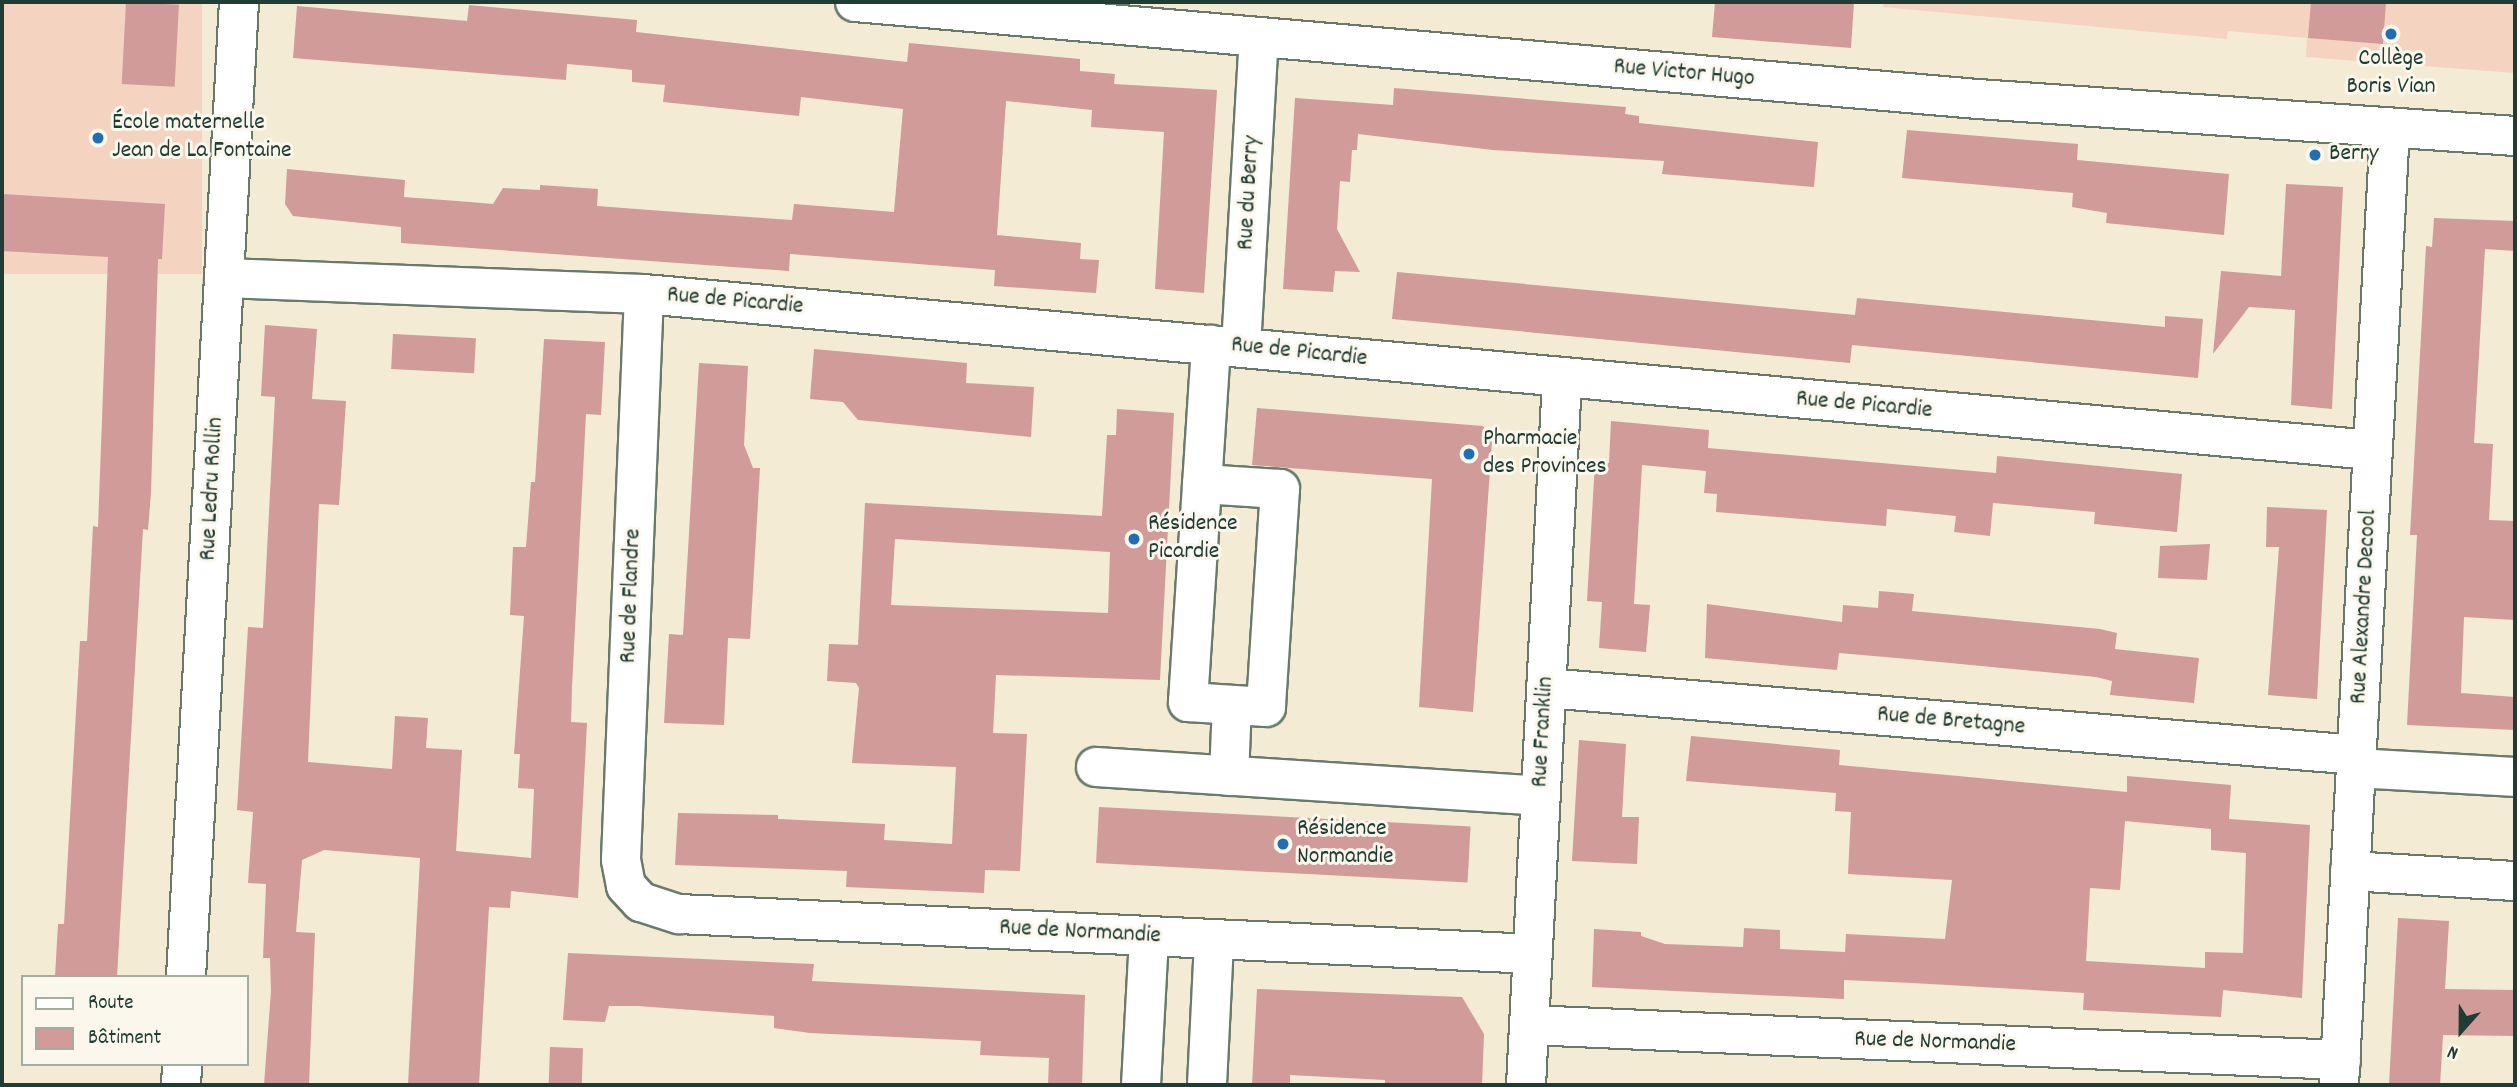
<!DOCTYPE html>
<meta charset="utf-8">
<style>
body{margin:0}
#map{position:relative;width:2517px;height:1087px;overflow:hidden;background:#f3ebd3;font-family:Dekko,sans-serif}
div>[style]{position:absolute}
.built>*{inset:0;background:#f4d3c0;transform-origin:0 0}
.building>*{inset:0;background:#d09b98;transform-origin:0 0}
.roads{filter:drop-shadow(2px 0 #697a6c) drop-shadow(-2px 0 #697a6c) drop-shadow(0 2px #697a6c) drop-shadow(0 -2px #697a6c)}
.minor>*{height:38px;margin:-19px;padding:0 19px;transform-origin:19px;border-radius:19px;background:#fff}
.dots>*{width:19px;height:19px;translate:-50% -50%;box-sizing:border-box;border:4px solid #fbf7ec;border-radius:50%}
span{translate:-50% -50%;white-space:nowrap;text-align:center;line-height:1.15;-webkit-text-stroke:6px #fbf7ec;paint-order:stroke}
.poi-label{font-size:24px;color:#1f3d34}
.left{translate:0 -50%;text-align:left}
.street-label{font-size:24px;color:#1f3d34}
.frame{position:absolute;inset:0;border:4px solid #1f3d34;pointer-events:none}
.legend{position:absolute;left:21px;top:975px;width:228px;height:91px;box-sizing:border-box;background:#fbf7ec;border:2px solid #a3ada2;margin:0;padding:9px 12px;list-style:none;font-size:21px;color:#1f3d34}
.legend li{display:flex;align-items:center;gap:14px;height:35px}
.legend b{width:35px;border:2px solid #a3ada2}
.north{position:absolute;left:2426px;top:996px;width:70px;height:70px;-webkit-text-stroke:5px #fbf7ec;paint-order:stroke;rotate:201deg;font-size:19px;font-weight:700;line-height:28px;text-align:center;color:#1f3d34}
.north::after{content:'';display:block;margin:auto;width:24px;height:32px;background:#1f3d34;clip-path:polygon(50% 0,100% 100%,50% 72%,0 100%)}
</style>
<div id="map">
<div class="built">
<i style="left:2px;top:2px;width:200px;height:272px"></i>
<i style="clip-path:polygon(1884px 2px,2515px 2px,2515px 73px,2306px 57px,2307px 38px,2228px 31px,2227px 39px,1883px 7px)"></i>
</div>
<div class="building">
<i style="left:126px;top:2px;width:53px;height:82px;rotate:3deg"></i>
<i style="clip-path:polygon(1715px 2px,1854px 2px,1851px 48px,1712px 37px)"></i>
<i style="clip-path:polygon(2311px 2px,2386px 2px,2383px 44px,2308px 38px)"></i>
<i style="clip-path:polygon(469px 5px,637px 20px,636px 32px,907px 62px,909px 43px,1080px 59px,1080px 71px,1115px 74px,1114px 84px,1217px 90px,1204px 293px,1155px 289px,1164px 132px,1091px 127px,1092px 110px,1006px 101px,997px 235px,1081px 243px,1080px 259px,1099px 260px,1096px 293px,994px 286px,995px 270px,790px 254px,789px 271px,401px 243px,401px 227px,293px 216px,285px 204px,287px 169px,405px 180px,404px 197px,470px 202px,493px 204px,503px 188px,540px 190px,540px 185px,598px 189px,597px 206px,690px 213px,792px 220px,794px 204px,894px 212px,903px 109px,801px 97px,799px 116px,663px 102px,665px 85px,632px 82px,632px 70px,602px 67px,567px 64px,566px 80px,293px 58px,297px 6px,467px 21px)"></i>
<i style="clip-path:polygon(1394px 88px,1626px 107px,1625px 114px,1639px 116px,1639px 123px,1818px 142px,1814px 187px,1662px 174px,1664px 161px,1493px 150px,1358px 134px,1357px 150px,1352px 150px,1350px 182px,1340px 181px,1337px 229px,1360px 272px,1335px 271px,1333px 292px,1283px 289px,1295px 98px,1393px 105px)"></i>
<i style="clip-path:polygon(1907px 130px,2078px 144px,2077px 160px,2229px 174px,2224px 235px,2106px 223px,2107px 213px,2072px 207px,2073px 193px,1902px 178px)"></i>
<i style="clip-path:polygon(2286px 184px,2343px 187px,2332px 409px,2291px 405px,2295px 310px,2249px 307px,2213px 354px,2221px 271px,2281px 276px)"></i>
<i style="clip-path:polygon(2px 194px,165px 204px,162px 259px,158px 259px,151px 492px,148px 530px,143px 529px,117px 977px,55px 977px,58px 924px,64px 924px,80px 641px,87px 641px,93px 526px,98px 527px,108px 257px,2px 251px)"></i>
<i style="clip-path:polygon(2434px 218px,2515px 221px,2515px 251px,2485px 249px,2474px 443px,2493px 444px,2489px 520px,2515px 521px,2515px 620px,2464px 617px,2461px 693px,2515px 697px,2515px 730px,2407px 725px,2417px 535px,2410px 535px,2426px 246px,2432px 247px)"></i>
<i style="clip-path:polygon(1397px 272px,1855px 315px,1857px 298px,2165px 327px,2165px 316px,2203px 319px,2198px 378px,1852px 345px,1850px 363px,1392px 319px)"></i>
<i style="clip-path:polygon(265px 325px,317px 329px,312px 399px,346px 401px,339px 505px,319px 504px,308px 762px,392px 769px,395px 716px,428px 718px,426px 748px,462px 750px,456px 851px,531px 858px,534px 789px,518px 788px,520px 754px,514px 754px,524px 616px,510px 615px,513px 547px,526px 547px,531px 482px,535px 482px,544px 339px,605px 342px,601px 415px,586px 414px,572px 687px,571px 722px,587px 723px,578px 898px,511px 891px,510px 908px,489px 907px,479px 1085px,408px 1085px,420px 858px,324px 850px,302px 860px,296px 932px,315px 933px,309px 1085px,264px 1085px,271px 991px,270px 958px,263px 958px,266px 884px,248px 883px,253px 812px,237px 810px,248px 627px,263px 628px,275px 397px,261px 396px)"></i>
<i style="left:393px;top:334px;width:83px;height:35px;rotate:3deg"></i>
<i style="clip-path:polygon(814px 349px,967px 363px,966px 383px,1034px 387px,1031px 437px,858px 420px,843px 402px,810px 399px)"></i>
<i style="clip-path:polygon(699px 363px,748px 366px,744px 445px,753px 468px,760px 468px,750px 639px,728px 638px,724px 725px,664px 723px,669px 634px,683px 635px)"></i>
<i style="clip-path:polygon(1257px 408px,1483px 426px,1492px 441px,1473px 712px,1419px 707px,1432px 479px,1252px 465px)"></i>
<i style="clip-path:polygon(evenodd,1117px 409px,1174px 413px,1160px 680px,996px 675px,993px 733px,1027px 734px,1020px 871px,985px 870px,984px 893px,846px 887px,847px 871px,675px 865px,678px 813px,778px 815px,778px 819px,885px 824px,884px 840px,952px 844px,956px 767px,852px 763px,859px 688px,856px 683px,827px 681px,829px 644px,858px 645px,865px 503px,1102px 516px,1107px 435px,1116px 435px,1117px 409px,895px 539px,1110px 552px,1108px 613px,891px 605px,895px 539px)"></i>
<i style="clip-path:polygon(1611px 421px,1709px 430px,1708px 448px,1996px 473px,1997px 456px,2182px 474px,2177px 532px,2094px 524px,2095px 512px,1993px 503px,1990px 536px,1954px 532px,1956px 516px,1887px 509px,1886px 526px,1716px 512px,1717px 494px,1704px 493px,1706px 471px,1642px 465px,1634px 604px,1650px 605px,1646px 652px,1599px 648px,1602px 602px,1587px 601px,1595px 462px,1609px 463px)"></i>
<i style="clip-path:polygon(2267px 507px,2327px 510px,2317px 699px,2268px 695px,2279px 547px,2266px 547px)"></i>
<i style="clip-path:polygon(2210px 544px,2207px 580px,2158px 578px,2160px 546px)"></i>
<i style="clip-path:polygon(1879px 591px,1914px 594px,1912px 611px,2100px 629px,2117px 633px,2115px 649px,2199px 658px,2194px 703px,2110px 695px,2112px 681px,2096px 677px,1908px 659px,1839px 653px,1837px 670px,1705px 658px,1707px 604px,1842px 622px,1843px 605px,1878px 608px)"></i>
<i style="clip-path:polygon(evenodd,1691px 736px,1840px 750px,1839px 765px,1958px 776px,2127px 792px,2127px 776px,2231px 785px,2229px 819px,2310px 825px,2302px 998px,2223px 990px,2221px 1017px,2083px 1010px,2084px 993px,1913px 983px,1844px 980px,1844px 999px,1592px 987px,1594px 929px,1641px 932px,1641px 936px,1665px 944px,1743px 947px,1744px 928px,1780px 930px,1780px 949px,1845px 952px,1844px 972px,1846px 934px,1945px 939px,1952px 880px,1848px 874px,1851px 812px,1835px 811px,1836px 793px,1686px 781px,1691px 736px,2125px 821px,2211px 829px,2211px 850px,2246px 853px,2243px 953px,2205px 952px,2205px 968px,2086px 961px,2090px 888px,2120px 890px,2125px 821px)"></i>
<i style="clip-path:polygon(1579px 740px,1626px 744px,1622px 817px,1639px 817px,1637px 864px,1572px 861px)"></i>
<i style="left:1099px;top:807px;width:372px;height:56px;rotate:3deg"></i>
<i style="clip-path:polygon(2398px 918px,2449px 921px,2445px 989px,2515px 990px,2515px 1036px,2443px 1035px,2440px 1085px,2389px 1085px)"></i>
<i style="clip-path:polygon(568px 953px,814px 964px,812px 981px,1085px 995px,1082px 1085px,1048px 1085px,1049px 1058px,980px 1055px,981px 1041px,810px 1033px,774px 1028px,774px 1016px,638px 1006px,609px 1006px,605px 1022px,563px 1020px)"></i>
<i style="clip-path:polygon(1257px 989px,1462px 997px,1484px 1034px,1482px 1085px,1385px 1085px,1385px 1080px,1290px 1075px,1290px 1085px,1252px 1085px)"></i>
<i style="left:550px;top:1047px;width:33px;height:38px;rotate:2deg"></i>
</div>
<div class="roads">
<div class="minor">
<i style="left:855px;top:2px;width:1127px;rotate:4.94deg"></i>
<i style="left:1978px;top:99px;width:538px;rotate:3.94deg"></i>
<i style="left:224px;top:278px;width:420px;rotate:2.2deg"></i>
<i style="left:644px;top:294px;width:1736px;rotate:5.16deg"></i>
<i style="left:644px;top:294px;width:566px;rotate:92.33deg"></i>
<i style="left:621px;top:860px;width:26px;rotate:79deg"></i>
<i style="left:626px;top:886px;width:22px;rotate:47deg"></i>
<i style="left:641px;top:902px;width:40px;rotate:18deg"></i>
<i style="left:679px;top:914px;width:854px;rotate:2.68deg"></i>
<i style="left:1241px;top:347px;width:309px;rotate:-86.7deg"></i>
<i style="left:1202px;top:484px;width:78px;rotate:3.7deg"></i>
<i style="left:1280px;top:489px;width:218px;rotate:93.7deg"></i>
<i style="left:1266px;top:707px;width:78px;rotate:-176.3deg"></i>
<i style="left:1188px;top:702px;width:358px;rotate:-86.3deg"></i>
<i style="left:1546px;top:688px;width:814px;rotate:4.72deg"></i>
<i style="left:1096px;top:767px;width:445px;rotate:3.7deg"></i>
<i style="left:2356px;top:768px;width:159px;rotate:3.2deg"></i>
<i style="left:1229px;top:776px;width:71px;rotate:-87.6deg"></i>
<i style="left:2350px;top:871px;width:165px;rotate:3.5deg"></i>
<i style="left:186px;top:977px;width:976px;rotate:-86.89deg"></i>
<i style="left:1529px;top:1025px;width:813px;rotate:2.47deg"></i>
<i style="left:181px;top:1085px;width:21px;rotate:-87deg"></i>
<i style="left:1141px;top:1085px;width:149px;rotate:-86.9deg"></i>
<i style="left:1207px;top:1085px;width:145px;rotate:-87.2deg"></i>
<i style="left:1526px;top:1085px;width:707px;rotate:-87.08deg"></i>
<i style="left:2339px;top:1085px;width:958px;rotate:-86.95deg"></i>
</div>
</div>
<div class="dots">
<i style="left:2391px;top:34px;background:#1f6fb2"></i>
<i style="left:98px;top:138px;background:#1f6fb2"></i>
<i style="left:2315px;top:155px;background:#1f6fb2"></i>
<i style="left:1469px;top:454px;background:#1f6fb2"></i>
<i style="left:1134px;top:539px;background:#1f6fb2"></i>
<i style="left:1283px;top:844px;background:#1f6fb2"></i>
</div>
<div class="poi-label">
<span style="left:2391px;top:74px">Collège<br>Boris Vian</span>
<span class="left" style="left:112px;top:138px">École maternelle<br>Jean de La Fontaine</span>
<span class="left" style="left:2329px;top:155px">Berry</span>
<span class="left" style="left:1483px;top:454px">Pharmacie<br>des Provinces</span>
<span class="left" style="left:1148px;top:539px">Résidence<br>Picardie</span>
<span class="left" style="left:1297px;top:844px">Résidence<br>Normandie</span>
</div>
<div class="street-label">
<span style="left:1684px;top:74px;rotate:5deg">Rue Victor Hugo</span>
<span style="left:1250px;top:193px;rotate:-87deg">Rue du Berry</span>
<span style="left:735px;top:302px;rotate:5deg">Rue de Picardie</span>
<span style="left:1299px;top:353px;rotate:6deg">Rue de Picardie</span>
<span style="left:1864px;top:406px;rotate:5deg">Rue de Picardie</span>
<span style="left:213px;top:489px;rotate:-87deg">Rue Ledru Rollin</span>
<span style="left:632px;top:596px;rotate:-88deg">Rue de Flandre</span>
<span style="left:2365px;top:607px;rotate:-87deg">Rue Alexandre Decool</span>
<span style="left:1951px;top:722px;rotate:5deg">Rue de Bretagne</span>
<span style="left:1544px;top:732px;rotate:-87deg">Rue Franklin</span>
<span style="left:1080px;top:933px;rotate:3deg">Rue de Normandie</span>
<span style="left:1935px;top:1043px;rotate:2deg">Rue de Normandie</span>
</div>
<div class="frame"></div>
<ul class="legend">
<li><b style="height:9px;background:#fff"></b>Route</li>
<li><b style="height:19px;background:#d09b98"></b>Bâtiment</li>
</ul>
<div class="north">N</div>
</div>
